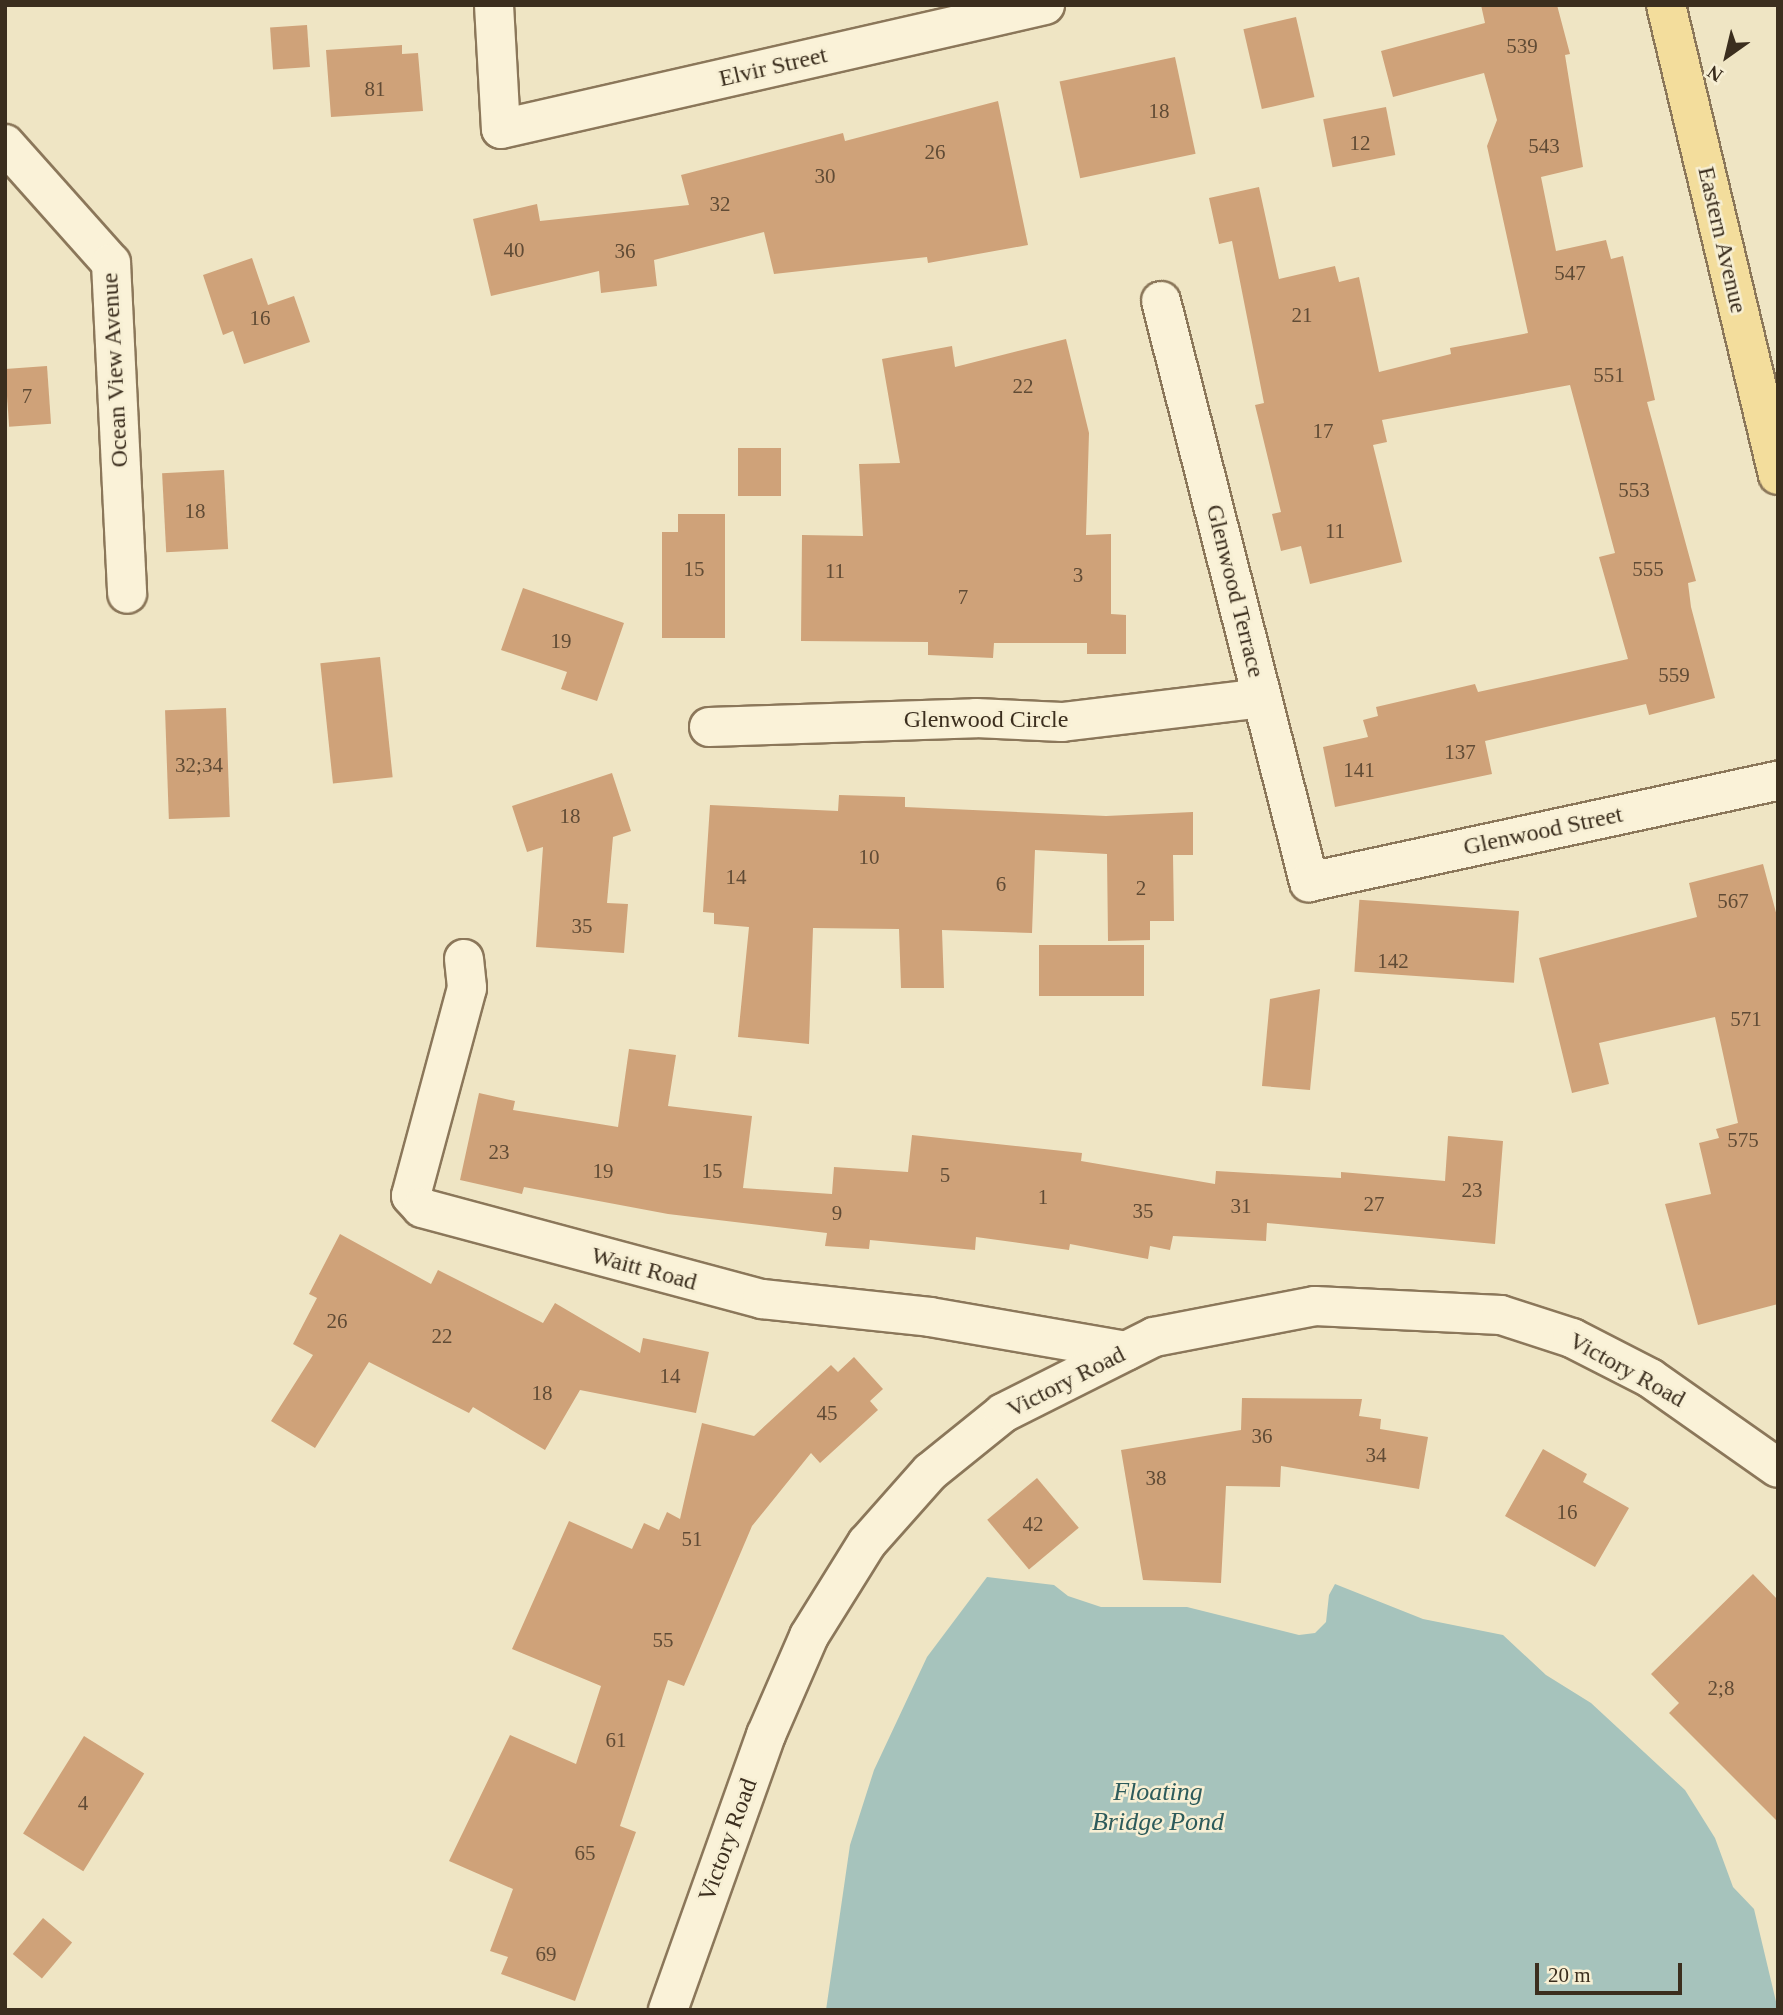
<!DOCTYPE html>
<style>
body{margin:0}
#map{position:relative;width:1783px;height:2015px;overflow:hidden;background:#efe5c4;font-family:Georgia,serif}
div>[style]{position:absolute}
.water>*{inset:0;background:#a6c3bc}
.building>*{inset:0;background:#cfa279;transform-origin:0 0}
.roads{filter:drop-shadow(2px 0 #8b775a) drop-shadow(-2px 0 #8b775a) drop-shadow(0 2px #8b775a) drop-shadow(0 -2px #8b775a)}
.minor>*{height:38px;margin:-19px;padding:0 19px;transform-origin:19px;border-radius:19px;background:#faf2d8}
.major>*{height:38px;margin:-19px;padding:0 19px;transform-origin:19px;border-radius:19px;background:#f3dd9c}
span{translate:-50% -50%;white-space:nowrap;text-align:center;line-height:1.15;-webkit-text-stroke:5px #f7efd4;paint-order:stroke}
.number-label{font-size:21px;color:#604b35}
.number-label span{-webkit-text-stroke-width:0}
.street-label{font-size:24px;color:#3b2e1e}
.water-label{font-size:26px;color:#2d5b5b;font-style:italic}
.frame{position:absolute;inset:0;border:7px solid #3b2e1e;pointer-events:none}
.north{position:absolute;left:1692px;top:21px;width:70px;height:70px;-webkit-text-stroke:5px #f7efd4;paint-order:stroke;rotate:214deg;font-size:19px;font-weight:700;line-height:28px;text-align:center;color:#3b2e1e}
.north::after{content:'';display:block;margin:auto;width:24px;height:32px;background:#3b2e1e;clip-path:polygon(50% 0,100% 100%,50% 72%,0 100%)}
.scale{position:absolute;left:1535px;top:1963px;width:147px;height:32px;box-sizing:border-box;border:4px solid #3b2e1e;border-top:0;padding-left:9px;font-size:21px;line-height:24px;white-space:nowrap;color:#3b2e1e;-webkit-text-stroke:5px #f7efd4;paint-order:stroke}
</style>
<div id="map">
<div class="water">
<i style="clip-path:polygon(987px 1577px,1054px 1585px,1068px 1596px,1101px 1607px,1187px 1607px,1299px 1635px,1315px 1633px,1326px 1622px,1329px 1595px,1335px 1584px,1423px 1619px,1503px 1635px,1546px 1675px,1591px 1703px,1685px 1790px,1715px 1838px,1733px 1887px,1754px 1909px,1778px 2010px,826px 2010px,850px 1845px,874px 1770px,927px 1657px)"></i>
</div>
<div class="building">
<i style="clip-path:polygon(1481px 5px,1557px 5px,1570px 54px,1565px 55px,1583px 167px,1541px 177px,1556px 251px,1606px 240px,1611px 259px,1623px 256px,1655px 400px,1647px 402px,1696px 581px,1688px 583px,1691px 607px,1715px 698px,1649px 715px,1646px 704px,1485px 741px,1492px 774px,1335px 807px,1323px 747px,1368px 737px,1363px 720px,1378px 716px,1376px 707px,1475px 684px,1478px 692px,1628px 659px,1599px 557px,1615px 553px,1570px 385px,1382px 420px,1387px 442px,1373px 445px,1402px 562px,1310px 584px,1301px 546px,1281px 551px,1272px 514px,1281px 512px,1255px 405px,1264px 403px,1232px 241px,1219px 244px,1209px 198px,1259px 187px,1279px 279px,1335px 266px,1339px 282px,1359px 277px,1379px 372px,1451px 354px,1450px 348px,1528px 333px,1487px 146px,1497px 120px,1484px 73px,1393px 97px,1381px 51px,1485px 23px)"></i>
<i style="left:1296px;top:17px;width:82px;height:54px;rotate:77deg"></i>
<i style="left:307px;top:25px;width:42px;height:37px;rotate:86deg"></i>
<i style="clip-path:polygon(402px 45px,402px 54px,418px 53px,423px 111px,331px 117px,326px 50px)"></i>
<i style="left:1175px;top:57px;width:99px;height:118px;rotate:78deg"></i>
<i style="clip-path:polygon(998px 101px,1028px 245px,928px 263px,927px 257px,774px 274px,764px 232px,654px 260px,657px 286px,601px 293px,599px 271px,491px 296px,473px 219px,537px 204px,540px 221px,689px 205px,681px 175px,843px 133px,845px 141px)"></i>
<i style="left:1386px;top:107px;width:49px;height:64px;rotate:79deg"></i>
<i style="clip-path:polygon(252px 258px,268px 305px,294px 296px,310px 342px,244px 364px,233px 331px,223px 335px,203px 275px)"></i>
<i style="clip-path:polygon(1066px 339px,1089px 433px,1086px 535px,1111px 534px,1111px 614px,1126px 615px,1126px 654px,1087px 654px,1087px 643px,994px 643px,993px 658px,928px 655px,928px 642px,801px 641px,802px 535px,863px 536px,859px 464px,900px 463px,882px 359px,952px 346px,955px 367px)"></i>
<i style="left:47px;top:366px;width:58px;height:42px;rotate:86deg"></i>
<i style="left:738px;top:448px;width:43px;height:48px"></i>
<i style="left:224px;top:470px;width:79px;height:62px;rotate:87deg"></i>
<i style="clip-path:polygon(678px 514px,725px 514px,725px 638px,662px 638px,662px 532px,678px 532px)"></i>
<i style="clip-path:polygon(523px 588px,624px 623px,597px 701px,561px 689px,567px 672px,501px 650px)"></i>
<i style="left:380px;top:657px;width:121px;height:60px;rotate:84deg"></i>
<i style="left:226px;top:708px;width:109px;height:61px;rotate:88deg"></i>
<i style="clip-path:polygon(612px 773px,631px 831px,613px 837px,607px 903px,628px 904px,624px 953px,536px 947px,543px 847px,527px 852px,512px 806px)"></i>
<i style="clip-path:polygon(839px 795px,905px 797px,905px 807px,1106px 816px,1193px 812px,1193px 855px,1173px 855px,1174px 921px,1150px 921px,1150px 940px,1108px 941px,1107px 854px,1035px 850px,1032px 933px,942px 930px,944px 988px,901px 988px,899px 929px,813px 928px,809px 1044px,738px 1037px,749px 927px,714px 924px,714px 913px,703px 912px,710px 805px,838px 811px)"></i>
<i style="clip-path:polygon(1763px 864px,1778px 920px,1778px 1304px,1698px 1325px,1665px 1204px,1711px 1194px,1699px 1143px,1719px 1138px,1716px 1129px,1738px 1123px,1715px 1017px,1599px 1043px,1609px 1084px,1572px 1093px,1539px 958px,1697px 917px,1689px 883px)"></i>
<i style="left:1519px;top:911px;width:72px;height:160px;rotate:94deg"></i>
<i style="left:1039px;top:945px;width:105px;height:51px"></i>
<i style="clip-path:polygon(1320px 989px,1310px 1090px,1262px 1086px,1270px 999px)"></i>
<i style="clip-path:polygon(629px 1049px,676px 1055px,668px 1106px,752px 1116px,743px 1188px,832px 1194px,834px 1167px,908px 1172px,912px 1135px,1082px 1153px,1081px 1161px,1215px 1184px,1216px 1171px,1341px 1178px,1341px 1172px,1445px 1181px,1448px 1136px,1503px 1141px,1495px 1244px,1267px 1223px,1266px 1241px,1173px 1236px,1170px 1250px,1150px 1246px,1148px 1259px,1070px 1244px,1069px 1250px,976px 1237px,975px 1250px,870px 1240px,869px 1249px,825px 1246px,827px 1233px,668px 1214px,524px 1187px,522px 1194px,460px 1180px,479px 1093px,515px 1101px,513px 1110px,618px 1127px)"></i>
<i style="clip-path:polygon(340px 1234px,431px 1284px,438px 1270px,543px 1323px,555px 1303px,640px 1353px,643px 1338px,709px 1352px,696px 1413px,580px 1390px,545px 1450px,473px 1407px,469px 1413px,369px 1362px,315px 1448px,271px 1421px,313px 1355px,293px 1344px,317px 1298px,309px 1294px)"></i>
<i style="clip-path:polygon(854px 1357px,883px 1389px,870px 1401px,878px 1410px,820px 1463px,811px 1453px,752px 1526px,684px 1686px,668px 1680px,620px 1826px,636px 1832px,575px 2001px,501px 1974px,508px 1957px,490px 1951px,513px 1889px,449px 1861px,510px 1735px,576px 1764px,601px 1686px,512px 1649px,569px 1521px,632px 1549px,644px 1523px,659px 1530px,667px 1512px,680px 1519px,702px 1423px,754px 1436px,831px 1365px,838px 1372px)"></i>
<i style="clip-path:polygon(1242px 1398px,1362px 1399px,1359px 1416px,1381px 1419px,1380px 1429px,1428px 1437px,1419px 1489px,1281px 1466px,1280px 1487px,1226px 1486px,1221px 1583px,1143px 1580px,1121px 1450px,1241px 1430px)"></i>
<i style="clip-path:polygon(1543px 1449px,1587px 1474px,1583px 1482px,1629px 1508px,1595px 1567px,1505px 1516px)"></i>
<i style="left:1037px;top:1478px;width:65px;height:65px;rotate:50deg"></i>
<i style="clip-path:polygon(1753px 1574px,1778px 1600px,1778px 1822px,1669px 1713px,1679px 1703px,1651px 1674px)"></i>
<i style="left:84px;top:1736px;width:71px;height:115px;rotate:32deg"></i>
<i style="left:43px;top:1918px;width:38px;height:47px;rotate:40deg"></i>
</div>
<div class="roads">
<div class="minor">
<i style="left:494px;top:5px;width:124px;rotate:86.8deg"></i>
<i style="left:501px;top:129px;width:558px;rotate:-12.84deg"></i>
<i style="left:5px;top:144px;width:159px;rotate:48.3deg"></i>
<i style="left:111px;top:263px;width:331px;rotate:87.2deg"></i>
<i style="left:1161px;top:301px;width:600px;rotate:75.71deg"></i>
<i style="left:1309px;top:882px;width:480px;rotate:-12.2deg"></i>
<i style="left:709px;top:727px;width:267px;rotate:-1.9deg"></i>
<i style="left:976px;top:718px;width:86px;rotate:2.7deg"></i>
<i style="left:1062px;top:722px;width:201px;rotate:-6.8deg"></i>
<i style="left:464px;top:959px;width:29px;rotate:84deg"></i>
<i style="left:467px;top:988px;width:215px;rotate:105.1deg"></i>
<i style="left:411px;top:1196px;width:16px;rotate:47deg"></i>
<i style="left:422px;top:1208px;width:352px;rotate:15deg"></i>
<i style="left:762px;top:1299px;width:169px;rotate:6.1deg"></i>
<i style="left:930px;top:1317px;width:199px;rotate:9.8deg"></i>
<i style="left:668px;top:2010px;width:292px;rotate:-70.4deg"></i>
<i style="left:766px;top:1735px;width:108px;rotate:-66.5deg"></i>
<i style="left:809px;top:1636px;width:110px;rotate:-58.1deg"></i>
<i style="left:867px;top:1543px;width:95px;rotate:-48.4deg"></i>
<i style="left:930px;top:1472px;width:94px;rotate:-38.9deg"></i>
<i style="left:1003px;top:1413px;width:169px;rotate:-26.7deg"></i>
<i style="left:1154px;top:1337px;width:164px;rotate:-10.9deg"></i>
<i style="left:1315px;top:1306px;width:186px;rotate:2.8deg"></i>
<i style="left:1501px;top:1315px;width:75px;rotate:17.9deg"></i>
<i style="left:1572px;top:1338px;width:88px;rotate:27.1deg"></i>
<i style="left:1650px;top:1378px;width:156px;rotate:35.1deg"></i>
</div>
<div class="major">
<i style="left:1666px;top:5px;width:483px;rotate:76.6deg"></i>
</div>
</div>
<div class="number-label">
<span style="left:1522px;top:46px">539</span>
<span style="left:375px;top:89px">81</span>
<span style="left:1159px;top:111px">18</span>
<span style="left:1360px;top:143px">12</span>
<span style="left:1544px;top:146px">543</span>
<span style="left:935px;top:152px">26</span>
<span style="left:825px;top:176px">30</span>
<span style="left:720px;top:204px">32</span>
<span style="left:514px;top:250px">40</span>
<span style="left:625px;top:251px">36</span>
<span style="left:1570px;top:273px">547</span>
<span style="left:1302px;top:315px">21</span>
<span style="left:260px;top:318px">16</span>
<span style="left:1609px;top:375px">551</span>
<span style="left:1023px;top:386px">22</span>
<span style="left:27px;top:396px">7</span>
<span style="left:1323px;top:431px">17</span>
<span style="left:1634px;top:490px">553</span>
<span style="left:195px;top:511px">18</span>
<span style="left:1335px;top:531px">11</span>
<span style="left:694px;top:569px">15</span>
<span style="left:1648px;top:569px">555</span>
<span style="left:835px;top:571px">11</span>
<span style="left:1078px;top:575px">3</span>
<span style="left:963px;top:597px">7</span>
<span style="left:561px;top:641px">19</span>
<span style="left:1674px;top:675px">559</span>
<span style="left:1460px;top:752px">137</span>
<span style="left:199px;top:765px">32;34</span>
<span style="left:1359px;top:770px">141</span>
<span style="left:570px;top:816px">18</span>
<span style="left:869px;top:857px">10</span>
<span style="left:736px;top:877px">14</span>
<span style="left:1001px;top:884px">6</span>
<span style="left:1141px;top:888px">2</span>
<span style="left:1733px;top:901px">567</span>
<span style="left:582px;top:926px">35</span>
<span style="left:1393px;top:961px">142</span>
<span style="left:1746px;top:1019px">571</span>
<span style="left:1743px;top:1140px">575</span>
<span style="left:499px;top:1152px">23</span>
<span style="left:603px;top:1171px">19</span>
<span style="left:712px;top:1171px">15</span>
<span style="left:945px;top:1175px">5</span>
<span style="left:1472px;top:1190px">23</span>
<span style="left:1043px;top:1197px">1</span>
<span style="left:1374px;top:1204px">27</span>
<span style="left:1241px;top:1206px">31</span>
<span style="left:1143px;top:1211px">35</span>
<span style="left:837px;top:1213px">9</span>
<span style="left:337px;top:1321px">26</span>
<span style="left:442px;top:1336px">22</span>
<span style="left:670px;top:1376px">14</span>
<span style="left:542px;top:1393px">18</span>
<span style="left:827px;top:1413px">45</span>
<span style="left:1262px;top:1436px">36</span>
<span style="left:1376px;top:1455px">34</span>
<span style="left:1156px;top:1478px">38</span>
<span style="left:1567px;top:1512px">16</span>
<span style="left:1033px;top:1524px">42</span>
<span style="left:692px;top:1539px">51</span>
<span style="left:663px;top:1640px">55</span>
<span style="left:1721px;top:1688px">2;8</span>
<span style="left:616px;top:1740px">61</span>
<span style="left:83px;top:1803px">4</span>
<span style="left:585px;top:1853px">65</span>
<span style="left:546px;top:1954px">69</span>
</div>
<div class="street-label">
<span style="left:773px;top:67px;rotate:-13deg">Elvir Street</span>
<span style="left:1722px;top:240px;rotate:77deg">Eastern Avenue</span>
<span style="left:115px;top:370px;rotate:-93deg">Ocean View Avenue</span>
<span style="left:1235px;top:591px;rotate:76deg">Glenwood Terrace</span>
<span style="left:986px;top:720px">Glenwood Circle</span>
<span style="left:1543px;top:831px;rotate:-12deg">Glenwood Street</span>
<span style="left:644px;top:1269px;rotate:15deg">Waitt Road</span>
<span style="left:1627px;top:1370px;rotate:29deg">Victory Road</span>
<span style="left:1066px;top:1382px;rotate:-27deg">Victory Road</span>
<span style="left:728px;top:1840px;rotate:-70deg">Victory Road</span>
</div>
<div class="water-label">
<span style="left:1158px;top:1807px">Floating<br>Bridge Pond</span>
</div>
<div class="frame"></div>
<div class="north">N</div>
<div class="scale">20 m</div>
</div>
